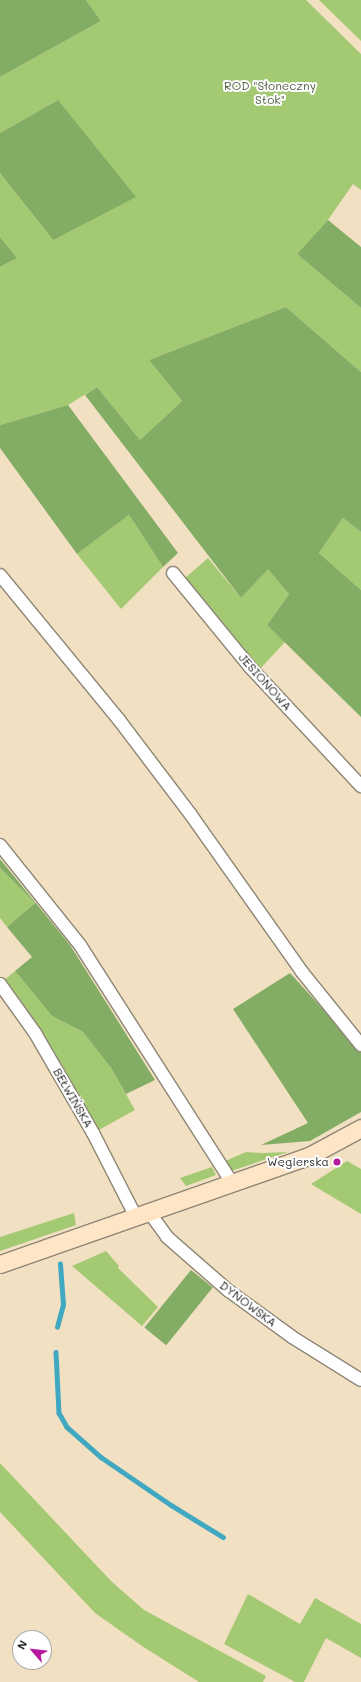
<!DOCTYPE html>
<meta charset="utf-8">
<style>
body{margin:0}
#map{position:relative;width:361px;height:1682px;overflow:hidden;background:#f2e0c2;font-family:Mali,sans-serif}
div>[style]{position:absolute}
.green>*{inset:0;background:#a4c973}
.forest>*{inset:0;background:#83ad65;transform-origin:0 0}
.stream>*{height:4.5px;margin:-2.25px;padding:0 2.25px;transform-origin:2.25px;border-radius:2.25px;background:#40a8c0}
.roads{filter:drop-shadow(1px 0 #8e8676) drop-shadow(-1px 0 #8e8676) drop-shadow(0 1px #8e8676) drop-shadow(0 -1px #8e8676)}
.street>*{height:12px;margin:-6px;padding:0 6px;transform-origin:6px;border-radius:6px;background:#fff}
.secondary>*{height:17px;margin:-8.5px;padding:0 8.5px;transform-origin:8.5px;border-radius:8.5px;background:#fde5c5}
.dots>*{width:11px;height:11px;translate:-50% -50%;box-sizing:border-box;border:2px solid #fff;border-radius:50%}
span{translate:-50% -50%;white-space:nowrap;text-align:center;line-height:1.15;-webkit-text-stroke:4px #fff;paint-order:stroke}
.park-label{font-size:12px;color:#556244}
.street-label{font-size:12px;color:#2b2b2b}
.poi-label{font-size:12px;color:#2b2b2b}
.right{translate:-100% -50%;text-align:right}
.north{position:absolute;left:12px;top:1630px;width:40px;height:40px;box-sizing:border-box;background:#fff;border:1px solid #aaa;border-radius:50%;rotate:298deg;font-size:11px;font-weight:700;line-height:16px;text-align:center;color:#2b2b2b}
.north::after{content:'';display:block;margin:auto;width:14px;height:18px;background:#b5179e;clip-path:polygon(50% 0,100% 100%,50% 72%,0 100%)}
</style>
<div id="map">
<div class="green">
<i style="clip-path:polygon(86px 0,306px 0,361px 54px,361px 190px,353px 184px,328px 220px,297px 254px,361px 308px,361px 372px,286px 307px,149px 360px,182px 401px,140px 440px,97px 387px,68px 405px,0 425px,0 267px,17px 258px,0 237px,0 173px,53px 240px,58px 100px,0 133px,0 77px,101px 21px)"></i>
<i style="clip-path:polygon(319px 0,361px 0,361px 41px)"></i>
<i style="clip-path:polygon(129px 515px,163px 567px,121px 609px,77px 554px)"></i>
<i style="clip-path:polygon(343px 518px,361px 532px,361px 590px,319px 553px)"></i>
<i style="clip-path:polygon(208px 558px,241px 598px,268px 568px,289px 594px,267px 625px,285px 642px,259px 670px,184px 579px)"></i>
<i style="clip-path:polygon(0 868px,35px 903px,7px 927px,0 918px)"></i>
<i style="clip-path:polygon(15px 971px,52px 1016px,83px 1032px,111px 1068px,135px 1110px,97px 1131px,3px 981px)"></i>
<i style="clip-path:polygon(246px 1152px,262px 1153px,288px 1152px,228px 1172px,223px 1162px)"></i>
<i style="clip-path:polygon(347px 1161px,361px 1169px,361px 1214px,311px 1184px)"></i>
<i style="clip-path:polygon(212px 1167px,216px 1175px,186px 1186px,180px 1178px)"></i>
<i style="clip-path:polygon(74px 1213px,76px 1225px,0 1251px,0 1237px)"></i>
<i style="clip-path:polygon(106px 1251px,119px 1266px,118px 1268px,158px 1307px,142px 1326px,72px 1266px)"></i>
<i style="clip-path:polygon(0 1463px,111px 1581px,144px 1610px,266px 1676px,263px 1682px,199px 1682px,142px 1646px,95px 1613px,0 1512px)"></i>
<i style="clip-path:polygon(248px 1594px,300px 1624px,315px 1598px,361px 1624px,361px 1658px,326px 1638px,304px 1682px,295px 1682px,224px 1644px)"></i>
</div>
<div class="forest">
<i style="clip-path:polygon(0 0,86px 0,101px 21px,0 77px)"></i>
<i style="clip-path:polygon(58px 100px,136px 197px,53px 240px,0 173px,0 133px)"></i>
<i style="clip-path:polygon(328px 220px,361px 247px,361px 308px,297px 254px)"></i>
<i style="clip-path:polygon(0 237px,17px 258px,0 267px)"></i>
<i style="clip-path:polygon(286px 307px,361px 372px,361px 532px,343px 518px,319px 553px,361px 590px,361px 717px,267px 625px,289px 594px,268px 569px,241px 598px,85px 395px,97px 387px,140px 440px,182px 401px,149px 360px)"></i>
<i style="clip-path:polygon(68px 405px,178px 553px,163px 567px,129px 515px,77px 554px,0 448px,0 425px)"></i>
<i style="clip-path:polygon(0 859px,70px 945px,155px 1080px,126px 1094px,111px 1068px,83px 1032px,52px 1016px,15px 971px,32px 957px,7px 927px,35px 903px,0 868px)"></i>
<i style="clip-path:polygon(290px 973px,361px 1051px,361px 1112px,310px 1141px,261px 1145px,308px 1123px,233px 1009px)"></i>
<i style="left:191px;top:1270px;width:28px;height:74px;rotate:39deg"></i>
</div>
<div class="stream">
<i style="left:57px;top:1327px;width:23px;rotate:-75deg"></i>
<i style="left:63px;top:1305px;width:41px;rotate:-94.2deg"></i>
<i style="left:56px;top:1352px;width:61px;rotate:87.2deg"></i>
<i style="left:59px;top:1413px;width:16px;rotate:60deg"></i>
<i style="left:67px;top:1427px;width:45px;rotate:41.4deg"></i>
<i style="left:101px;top:1457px;width:85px;rotate:34.4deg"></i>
<i style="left:171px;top:1505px;width:61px;rotate:31.6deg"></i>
</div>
<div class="roads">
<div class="street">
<i style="left:173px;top:573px;width:122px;rotate:50.7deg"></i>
<i style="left:250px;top:667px;width:163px;rotate:47deg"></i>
<i style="left:0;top:575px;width:188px;rotate:50.6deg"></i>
<i style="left:119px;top:720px;width:119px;rotate:52.8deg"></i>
<i style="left:191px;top:815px;width:192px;rotate:54.7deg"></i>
<i style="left:302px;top:972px;width:94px;rotate:51.1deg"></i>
<i style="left:0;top:845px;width:128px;rotate:51.3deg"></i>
<i style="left:80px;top:945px;width:282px;rotate:57.4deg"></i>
<i style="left:0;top:984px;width:60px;rotate:54.5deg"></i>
<i style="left:35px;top:1033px;width:116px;rotate:59.9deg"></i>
<i style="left:93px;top:1133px;width:94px;rotate:62.9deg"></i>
<i style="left:149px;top:1212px;width:31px;rotate:54deg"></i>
<i style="left:167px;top:1237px;width:82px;rotate:41.1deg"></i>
<i style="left:229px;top:1291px;width:78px;rotate:36.1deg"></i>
<i style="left:292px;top:1337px;width:81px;rotate:31.9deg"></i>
</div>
<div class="secondary">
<i style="left:0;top:1264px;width:327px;rotate:-19.3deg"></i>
<i style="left:309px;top:1156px;width:59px;rotate:-28.3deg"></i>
</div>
</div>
<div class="dots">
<i style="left:337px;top:1162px;background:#b5179e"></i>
</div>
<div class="park-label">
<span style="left:270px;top:93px">ROD "Słoneczny<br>Stok"</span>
</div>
<div class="street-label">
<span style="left:265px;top:682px;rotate:48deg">JESIONOWA</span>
<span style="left:73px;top:1098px;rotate:60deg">BEŁWIŃSKA</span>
<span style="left:248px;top:1304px;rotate:37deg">DYNOWSKA</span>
</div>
<div class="poi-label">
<span class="right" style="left:329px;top:1162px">Węgierska</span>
</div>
<div class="north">N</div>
</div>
